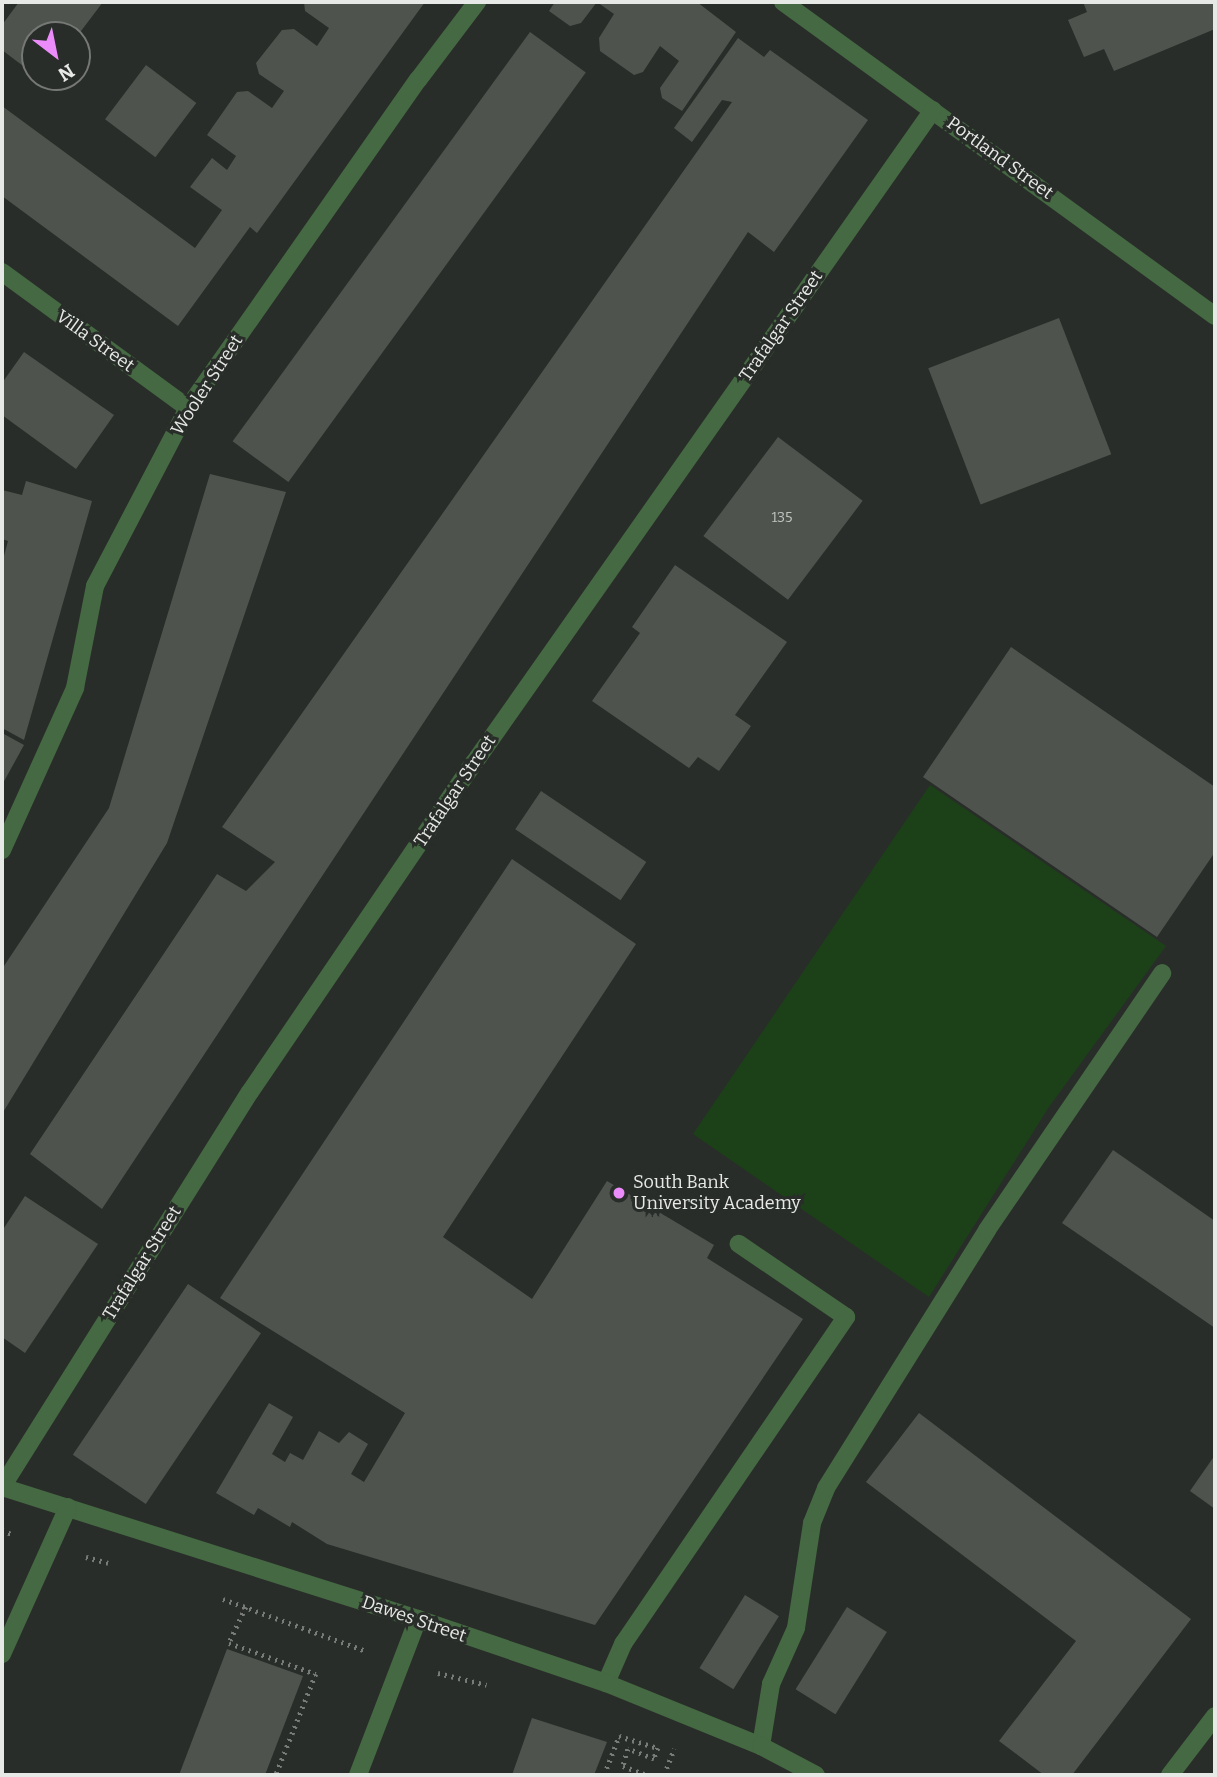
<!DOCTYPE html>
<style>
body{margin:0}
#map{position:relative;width:1217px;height:1777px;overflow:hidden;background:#292d29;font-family:Bitter,serif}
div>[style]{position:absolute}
.green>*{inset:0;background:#1c4118}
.building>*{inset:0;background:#4f534e;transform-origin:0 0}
.path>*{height:4.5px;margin-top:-2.25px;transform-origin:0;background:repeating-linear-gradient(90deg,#787b77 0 2px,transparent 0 7px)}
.service>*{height:18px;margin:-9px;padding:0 9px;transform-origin:9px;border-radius:9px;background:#456942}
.minor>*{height:18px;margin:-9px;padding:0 9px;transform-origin:9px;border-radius:9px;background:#456942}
.dots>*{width:19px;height:19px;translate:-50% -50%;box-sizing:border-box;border:4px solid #292d29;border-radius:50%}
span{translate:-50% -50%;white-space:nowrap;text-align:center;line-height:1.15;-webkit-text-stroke:6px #292d29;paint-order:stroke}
.number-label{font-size:14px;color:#c1c4c0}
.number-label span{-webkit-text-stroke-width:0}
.street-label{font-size:18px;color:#e7e9e6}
.poi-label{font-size:18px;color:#e7e9e6}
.left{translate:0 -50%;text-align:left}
.frame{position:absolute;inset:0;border:4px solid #e7e9e6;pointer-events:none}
.north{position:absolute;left:21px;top:21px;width:70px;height:70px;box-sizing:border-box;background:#292d29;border:2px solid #757875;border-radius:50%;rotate:148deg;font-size:19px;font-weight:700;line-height:28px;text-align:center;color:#e7e9e6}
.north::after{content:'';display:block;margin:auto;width:24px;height:32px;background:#ec8cfb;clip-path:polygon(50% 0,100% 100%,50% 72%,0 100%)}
</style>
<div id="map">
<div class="green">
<i style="clip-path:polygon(930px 785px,1166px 946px,1049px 1107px,929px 1297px,693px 1134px)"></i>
</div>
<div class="building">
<i style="clip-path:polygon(19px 2px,103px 2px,78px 35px,35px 35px,35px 75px,2px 50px,2px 25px)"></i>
<i style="clip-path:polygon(304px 2px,425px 2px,257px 233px,250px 227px,178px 326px,2px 196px,2px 106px,195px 248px,222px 210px,190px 187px,212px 158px,227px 170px,236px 156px,207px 135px,237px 92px,248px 91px,272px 108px,284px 91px,259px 74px,256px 63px,282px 30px,294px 29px,317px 46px,329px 28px,305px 11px)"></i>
<i style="clip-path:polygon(555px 2px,597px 2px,581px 23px,570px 26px,549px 11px)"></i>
<i style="clip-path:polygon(597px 2px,697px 2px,736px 32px,682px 111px,662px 98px,660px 88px,679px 61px,660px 46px,643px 72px,634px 75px,600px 51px,599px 38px,614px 14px)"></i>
<i style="clip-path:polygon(1083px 2px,1215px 2px,1215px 29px,1114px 71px,1104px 49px,1084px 57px,1068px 20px,1087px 12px)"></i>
<i style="left:530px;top:32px;width:69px;height:506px;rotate:36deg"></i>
<i style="clip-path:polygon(738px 38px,764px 57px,770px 50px,868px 120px,774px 252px,748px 232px,102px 1209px,30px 1154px,217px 874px,246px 891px,275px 862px,222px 827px,732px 102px,722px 100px,692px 142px,674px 128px)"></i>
<i style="left:146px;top:65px;width:63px;height:68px;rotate:37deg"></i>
<i style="left:1059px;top:318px;width:146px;height:140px;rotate:69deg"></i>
<i style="clip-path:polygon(24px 352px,114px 415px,76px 469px,2px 415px,2px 383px)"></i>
<i style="left:778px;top:437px;width:106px;height:124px;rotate:37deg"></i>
<i style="clip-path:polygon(210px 474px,286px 492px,167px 843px,2px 1114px,2px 969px,109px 808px)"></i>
<i style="clip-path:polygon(26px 481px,92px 501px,24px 740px,2px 728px,2px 563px,8px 541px,2px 539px,2px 490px,22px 495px)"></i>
<i style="clip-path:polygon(675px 565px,787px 642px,735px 715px,751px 726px,719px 771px,698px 757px,689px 768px,592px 701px,640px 633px,632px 627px)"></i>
<i style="clip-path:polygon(1011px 647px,1215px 787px,1215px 852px,1157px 937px,923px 777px)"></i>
<i style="clip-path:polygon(2px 733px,24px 745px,2px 785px)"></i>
<i style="left:541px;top:791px;width:127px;height:46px;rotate:34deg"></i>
<i style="clip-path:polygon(512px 859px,636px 944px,443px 1237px,532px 1299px,607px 1181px,714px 1245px,707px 1258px,803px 1319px,595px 1625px,327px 1544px,292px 1522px,290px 1527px,258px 1508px,254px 1515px,216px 1493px,269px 1403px,293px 1417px,272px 1454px,285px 1462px,290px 1453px,303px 1460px,319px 1431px,339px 1443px,349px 1432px,368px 1444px,351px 1474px,364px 1482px,405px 1413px,220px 1298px)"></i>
<i style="clip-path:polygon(1113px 1150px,1215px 1221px,1215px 1328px,1062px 1223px)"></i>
<i style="clip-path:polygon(25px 1196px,98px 1244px,25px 1353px,2px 1337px,2px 1231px)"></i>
<i style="left:188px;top:1284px;width:88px;height:206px;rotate:34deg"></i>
<i style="clip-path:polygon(919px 1413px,1191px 1619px,1072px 1775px,1044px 1775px,999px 1741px,1076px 1641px,866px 1482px)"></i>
<i style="clip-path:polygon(1215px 1455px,1215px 1509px,1190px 1491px)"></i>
<i style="left:745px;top:1595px;width:40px;height:86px;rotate:32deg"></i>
<i style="left:847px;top:1607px;width:47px;height:97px;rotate:32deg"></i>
<i style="clip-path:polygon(227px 1649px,303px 1676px,265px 1775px,179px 1775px)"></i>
<i style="clip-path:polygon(532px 1718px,607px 1742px,594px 1775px,512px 1775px)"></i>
</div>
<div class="path">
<i style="left:2px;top:1530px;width:13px;rotate:23deg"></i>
<i style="left:86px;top:1557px;width:23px;rotate:15deg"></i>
<i style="left:223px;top:1599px;width:152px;rotate:20deg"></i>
<i style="left:246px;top:1607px;width:40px;rotate:115deg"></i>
<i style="left:229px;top:1643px;width:92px;rotate:19.6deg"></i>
<i style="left:316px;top:1674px;width:109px;rotate:111.6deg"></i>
<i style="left:438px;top:1673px;width:50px;rotate:13.8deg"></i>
<i style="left:604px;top:1775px;width:42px;rotate:-69deg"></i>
<i style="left:619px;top:1736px;width:41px;rotate:17.1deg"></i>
<i style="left:658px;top:1748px;width:12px;rotate:110deg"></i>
<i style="left:654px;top:1759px;width:28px;rotate:-159deg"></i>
<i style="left:628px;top:1749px;width:18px;rotate:106deg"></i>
<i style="left:623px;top:1766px;width:25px;rotate:21deg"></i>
<i style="left:664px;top:1775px;width:28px;rotate:-69deg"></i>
</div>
<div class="service">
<i style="left:606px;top:1683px;width:43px;rotate:-66.4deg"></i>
<i style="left:623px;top:1644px;width:396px;rotate:-55.7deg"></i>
<i style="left:846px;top:1317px;width:130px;rotate:-145.7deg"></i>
<i style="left:761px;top:1746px;width:63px;rotate:-80.8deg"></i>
<i style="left:771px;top:1684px;width:61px;rotate:-65.9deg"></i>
<i style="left:796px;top:1628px;width:106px;rotate:-81.3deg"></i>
<i style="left:812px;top:1523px;width:38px;rotate:-68deg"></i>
<i style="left:826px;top:1488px;width:304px;rotate:-58deg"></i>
<i style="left:987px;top:1230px;width:311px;rotate:-55.7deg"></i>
</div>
<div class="minor">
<i style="left:783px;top:2px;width:534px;rotate:36.01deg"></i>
<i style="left:2px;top:272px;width:230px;rotate:36.2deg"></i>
<i style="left:2px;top:850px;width:178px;rotate:-65.7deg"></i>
<i style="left:75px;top:688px;width:104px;rotate:-78.9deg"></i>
<i style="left:95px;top:586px;width:201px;rotate:-62.4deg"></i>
<i style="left:188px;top:408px;width:401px;rotate:-55deg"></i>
<i style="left:418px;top:80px;width:98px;rotate:-52.9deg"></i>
<i style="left:2px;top:1487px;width:466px;rotate:-57.9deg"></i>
<i style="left:250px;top:1092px;width:398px;rotate:-55.8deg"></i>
<i style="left:474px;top:763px;width:798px;rotate:-54.9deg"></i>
<i style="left:2px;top:1487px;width:436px;rotate:17.6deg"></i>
<i style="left:418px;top:1619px;width:199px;rotate:18.8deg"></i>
<i style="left:606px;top:1683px;width:167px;rotate:22.1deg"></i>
<i style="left:761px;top:1746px;width:62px;rotate:27.8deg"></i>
<i style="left:2px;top:1654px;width:161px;rotate:-65.8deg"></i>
<i style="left:358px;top:1775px;width:167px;rotate:-69deg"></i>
<i style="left:1170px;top:1775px;width:74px;rotate:-52.7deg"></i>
</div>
<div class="dots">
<i style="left:619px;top:1193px;background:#ec8cfb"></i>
</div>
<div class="number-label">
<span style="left:782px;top:518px">135</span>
</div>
<div class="street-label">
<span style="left:1000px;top:158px;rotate:36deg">Portland Street</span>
<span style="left:781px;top:326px;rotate:-55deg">Trafalgar Street</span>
<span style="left:95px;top:341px;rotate:36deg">Villa Street</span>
<span style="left:207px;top:385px;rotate:-57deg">Wooler Street</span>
<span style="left:455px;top:791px;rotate:-56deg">Trafalgar Street</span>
<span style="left:142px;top:1263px;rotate:-58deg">Trafalgar Street</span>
<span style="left:414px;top:1619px;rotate:19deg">Dawes Street</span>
</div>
<div class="poi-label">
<span class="left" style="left:633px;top:1193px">South Bank<br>University Academy</span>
</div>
<div class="frame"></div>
<div class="north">N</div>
</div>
